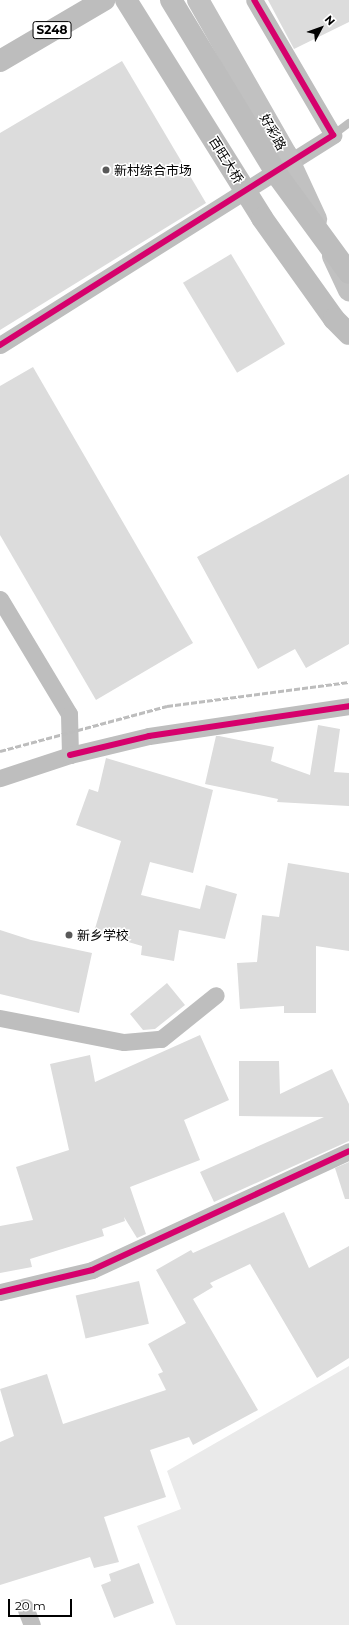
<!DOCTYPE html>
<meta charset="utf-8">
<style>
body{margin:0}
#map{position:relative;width:349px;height:1625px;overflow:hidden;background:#fff;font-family:Montserrat,"Noto Sans SC",sans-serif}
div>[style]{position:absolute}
.green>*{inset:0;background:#eaeaea}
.building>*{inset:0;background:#dcdcdc;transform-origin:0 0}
.lane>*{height:8px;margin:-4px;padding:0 4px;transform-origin:4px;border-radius:4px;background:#bebebe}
.street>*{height:17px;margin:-8.5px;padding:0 8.5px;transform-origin:8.5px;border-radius:8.5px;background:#bebebe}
.secondary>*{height:22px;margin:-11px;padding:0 11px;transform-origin:11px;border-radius:11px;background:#c1c1c1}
.primary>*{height:22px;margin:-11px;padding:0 11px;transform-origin:11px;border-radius:11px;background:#bdbdbd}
.rail>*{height:3px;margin-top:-1.5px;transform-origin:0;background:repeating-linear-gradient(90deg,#bdbdbd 0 6px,transparent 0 8px)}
.cycleway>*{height:6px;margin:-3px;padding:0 3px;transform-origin:3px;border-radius:3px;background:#d6006c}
.dots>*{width:11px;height:11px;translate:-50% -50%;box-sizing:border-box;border:2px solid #fff;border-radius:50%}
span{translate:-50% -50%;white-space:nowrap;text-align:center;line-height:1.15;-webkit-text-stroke:3px #fff;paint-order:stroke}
.shield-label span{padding:1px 3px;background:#fff;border:1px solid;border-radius:3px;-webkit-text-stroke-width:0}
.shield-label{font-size:12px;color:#000;font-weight:700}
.street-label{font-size:13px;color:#000}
.poi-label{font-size:13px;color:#000}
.left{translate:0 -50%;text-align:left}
.north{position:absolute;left:301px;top:8px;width:40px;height:40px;-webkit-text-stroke:3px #fff;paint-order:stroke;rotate:49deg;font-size:11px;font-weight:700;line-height:16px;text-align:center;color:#000}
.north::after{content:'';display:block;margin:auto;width:14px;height:18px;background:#000;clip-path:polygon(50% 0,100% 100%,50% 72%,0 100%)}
.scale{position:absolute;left:8px;top:1599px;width:64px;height:18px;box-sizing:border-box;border:2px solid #000;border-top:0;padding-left:5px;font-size:12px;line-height:14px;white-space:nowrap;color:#000;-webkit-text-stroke:3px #fff;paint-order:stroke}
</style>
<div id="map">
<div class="green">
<i style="clip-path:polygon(349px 1366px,349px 1625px,176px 1625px,137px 1526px,181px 1509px,167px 1471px)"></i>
</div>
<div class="building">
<i style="clip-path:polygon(268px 0,349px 0,349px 22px,294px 49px)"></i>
<i style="clip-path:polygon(122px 61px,206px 203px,0 330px,0 133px)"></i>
<i style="left:231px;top:254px;width:105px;height:56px;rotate:59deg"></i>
<i style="clip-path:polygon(33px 367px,193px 643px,96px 700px,0 535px,0 386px)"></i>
<i style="clip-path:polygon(349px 474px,349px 644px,306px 668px,295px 649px,258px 669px,197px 557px)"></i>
<i style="clip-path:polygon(318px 725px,340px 729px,334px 772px,349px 773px,349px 806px,277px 802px,278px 799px,205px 784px,216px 736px,219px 736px,274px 747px,271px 761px,310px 775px)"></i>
<i style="clip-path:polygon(106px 758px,213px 790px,193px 873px,150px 862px,141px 895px,200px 909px,206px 885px,237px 894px,225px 939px,179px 930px,174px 961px,141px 955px,142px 946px,94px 932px,121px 841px,76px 825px,89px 789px,98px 792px)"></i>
<i style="clip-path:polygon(288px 863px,349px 873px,349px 951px,316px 946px,316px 1013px,284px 1013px,284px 1006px,240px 1009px,237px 963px,257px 962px,262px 915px,279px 917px)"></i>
<i style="clip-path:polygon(0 930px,31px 940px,92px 953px,79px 1013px,0 994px)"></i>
<i style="clip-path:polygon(167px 983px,185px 1005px,155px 1029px,143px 1030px,130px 1014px)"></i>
<i style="clip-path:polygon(200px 1035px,229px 1100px,184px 1120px,200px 1160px,130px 1187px,146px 1234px,137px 1238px,124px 1217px,125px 1221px,102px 1229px,104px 1236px,30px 1259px,32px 1267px,0 1273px,0 1226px,33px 1220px,16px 1167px,69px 1150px,50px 1064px,90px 1055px,95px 1082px)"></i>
<i style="clip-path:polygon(239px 1061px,279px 1061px,280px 1094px,332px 1069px,349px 1104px,349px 1141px,214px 1202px,200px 1172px,324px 1117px,239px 1116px)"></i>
<i style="clip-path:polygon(349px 1162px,349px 1199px,345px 1199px,335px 1168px)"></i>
<i style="clip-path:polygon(284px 1212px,309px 1268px,349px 1246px,349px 1358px,317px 1378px,250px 1264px,210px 1283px,213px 1287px,193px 1299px,258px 1410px,193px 1445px,189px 1437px,150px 1450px,166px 1497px,104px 1517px,119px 1562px,94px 1568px,90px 1557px,0 1585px,0 1442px,14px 1436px,0 1389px,47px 1374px,63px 1424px,166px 1390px,158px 1374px,163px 1372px,148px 1344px,186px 1323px,156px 1270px,191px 1250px,193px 1253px)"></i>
<i style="left:139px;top:1281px;width:44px;height:65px;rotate:77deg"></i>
<i style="clip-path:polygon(139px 1563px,154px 1603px,114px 1618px,101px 1585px,111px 1581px,109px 1574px)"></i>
</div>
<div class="lane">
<i style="left:333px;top:135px;width:20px;rotate:-37deg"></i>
</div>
<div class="street">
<i style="left:0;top:345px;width:394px;rotate:-32.2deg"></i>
<i style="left:333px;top:135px;width:156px;rotate:-120.3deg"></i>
<i style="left:0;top:599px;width:134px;rotate:59deg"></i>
<i style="left:69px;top:714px;width:41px;rotate:88.6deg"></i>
<i style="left:70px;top:755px;width:74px;rotate:161.8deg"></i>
<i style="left:70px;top:755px;width:81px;rotate:-13.5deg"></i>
<i style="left:149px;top:736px;width:202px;rotate:-8.5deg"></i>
<i style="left:0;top:1018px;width:126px;rotate:11deg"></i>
<i style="left:124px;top:1042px;width:37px;rotate:-5deg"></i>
<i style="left:161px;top:1039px;width:70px;rotate:-38.7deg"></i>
<i style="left:0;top:1292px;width:95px;rotate:-13.4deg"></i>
<i style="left:92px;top:1270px;width:283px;rotate:-24.8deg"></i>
<i style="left:25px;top:1607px;width:19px;rotate:69deg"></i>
</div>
<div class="secondary">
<i style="left:198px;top:0;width:177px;rotate:60.3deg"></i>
<i style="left:286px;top:154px;width:72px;rotate:65.2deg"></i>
<i style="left:333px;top:256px;width:38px;rotate:65deg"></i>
</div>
<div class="primary">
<i style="left:126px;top:0;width:257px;rotate:58deg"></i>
<i style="left:262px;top:218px;width:124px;rotate:54.5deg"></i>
<i style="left:334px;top:319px;width:21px;rotate:45deg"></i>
<i style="left:171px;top:0;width:206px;rotate:58.7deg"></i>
<i style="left:278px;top:176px;width:120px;rotate:53.8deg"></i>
<i style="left:0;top:61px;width:121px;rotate:-30.4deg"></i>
</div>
<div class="rail">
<i style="left:0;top:751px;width:173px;rotate:-15.1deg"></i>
<i style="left:167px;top:706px;width:184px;rotate:-7.5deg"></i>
</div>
<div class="cycleway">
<i style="left:0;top:345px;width:394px;rotate:-32.2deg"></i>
<i style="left:333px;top:135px;width:156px;rotate:-120.3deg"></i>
<i style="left:70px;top:755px;width:81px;rotate:-13.5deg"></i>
<i style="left:149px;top:736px;width:202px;rotate:-8.5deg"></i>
<i style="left:0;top:1292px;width:95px;rotate:-13.4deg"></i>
<i style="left:92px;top:1270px;width:283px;rotate:-24.8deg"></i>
</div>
<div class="dots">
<i style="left:106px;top:170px;background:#595959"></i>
<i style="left:69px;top:935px;background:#595959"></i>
</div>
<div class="shield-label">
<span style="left:52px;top:30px">S248</span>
</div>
<div class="street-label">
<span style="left:273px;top:132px;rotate:61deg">好彩路</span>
<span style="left:226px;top:160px;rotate:58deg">百旺大桥</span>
</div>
<div class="poi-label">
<span class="left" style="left:114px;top:170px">新村综合市场</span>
<span class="left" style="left:77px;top:935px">新乡学校</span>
</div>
<div class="north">N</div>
<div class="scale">20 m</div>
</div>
